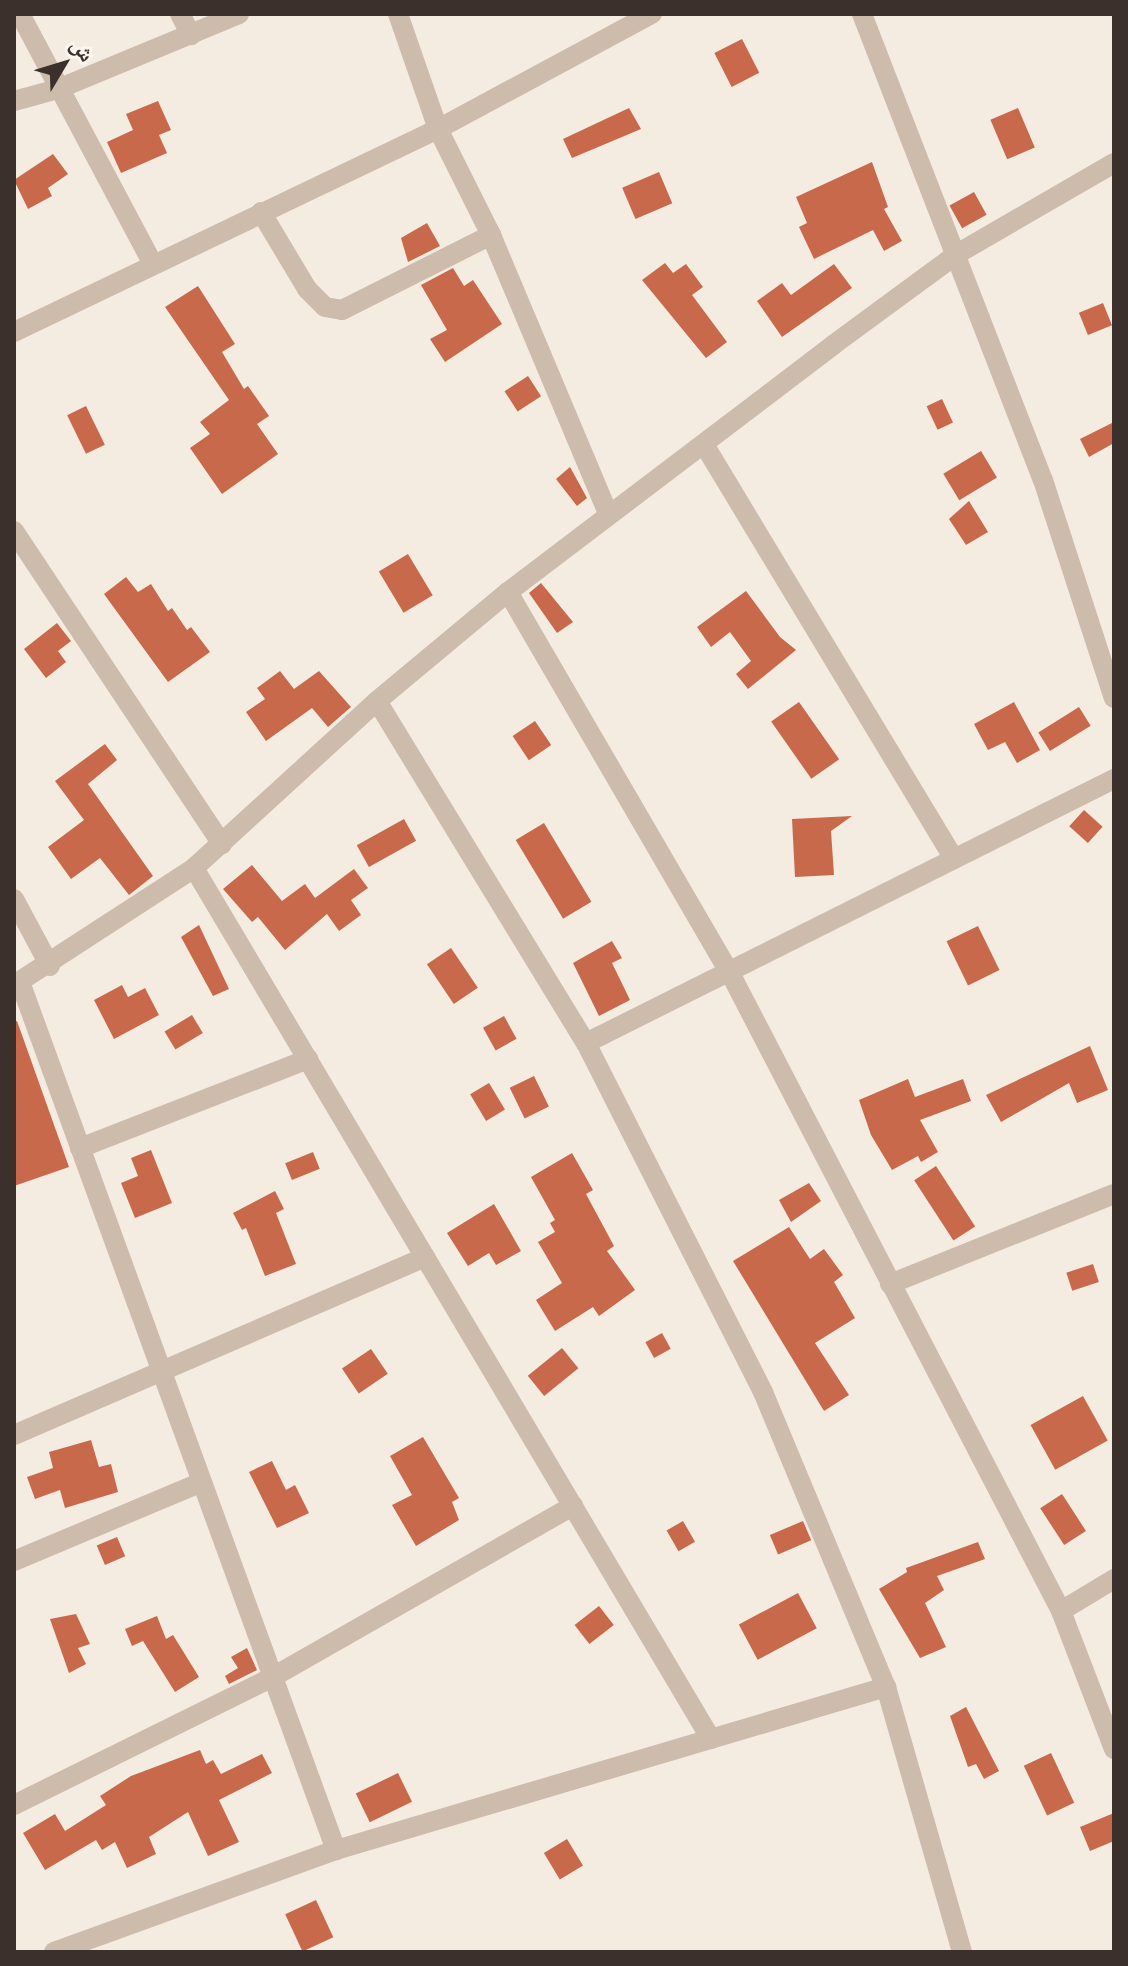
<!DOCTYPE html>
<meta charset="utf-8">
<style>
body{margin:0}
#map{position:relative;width:1128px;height:1966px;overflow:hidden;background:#f4ebe1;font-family:"PT Sans","Noto Naskh Arabic",sans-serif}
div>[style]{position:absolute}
.building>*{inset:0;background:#c8694b;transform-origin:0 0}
.street>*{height:20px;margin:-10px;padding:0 10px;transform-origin:10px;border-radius:10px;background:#cdbbac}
span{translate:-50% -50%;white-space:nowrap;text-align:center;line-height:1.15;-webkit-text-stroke:8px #fbf5ee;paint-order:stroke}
.frame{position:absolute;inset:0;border:16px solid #3b302b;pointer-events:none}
.north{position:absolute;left:24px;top:24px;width:80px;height:80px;-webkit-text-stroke:6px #fbf5ee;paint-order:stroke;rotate:52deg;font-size:22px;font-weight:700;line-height:32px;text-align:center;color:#3b302b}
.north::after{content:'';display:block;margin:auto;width:28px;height:36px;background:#3b302b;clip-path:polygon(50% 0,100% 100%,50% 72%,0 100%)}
</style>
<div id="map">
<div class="building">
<i style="left:742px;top:39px;width:38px;height:31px;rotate:63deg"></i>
<i style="clip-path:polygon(158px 101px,171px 130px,159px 135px,167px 153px,121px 173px,107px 142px,133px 130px,126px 114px)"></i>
<i style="clip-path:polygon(629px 108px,641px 129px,572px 158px,563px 139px)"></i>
<i style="left:1018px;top:108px;width:43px;height:30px;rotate:67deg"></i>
<i style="clip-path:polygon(53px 154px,68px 174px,48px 188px,52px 196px,28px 209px,14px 180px)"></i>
<i style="clip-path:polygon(872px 162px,888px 207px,884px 209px,902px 241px,884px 251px,873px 230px,814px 259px,799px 227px,807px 223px,796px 197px)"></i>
<i style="left:659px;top:172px;width:34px;height:40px;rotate:67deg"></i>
<i style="left:974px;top:192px;width:26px;height:28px;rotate:61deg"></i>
<i style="clip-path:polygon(427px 223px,440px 246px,408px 262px,401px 238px)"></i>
<i style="clip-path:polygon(665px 263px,673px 273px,686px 264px,703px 287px,692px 295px,727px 342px,706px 358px,642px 280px)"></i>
<i style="clip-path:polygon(834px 264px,852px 288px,782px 337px,757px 301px,782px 283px,791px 295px)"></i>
<i style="clip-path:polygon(453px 268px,464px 286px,473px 280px,502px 324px,445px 362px,430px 339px,447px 330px,421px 285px)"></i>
<i style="clip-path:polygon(198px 286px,235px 344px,222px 352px,244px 389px,248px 386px,269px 416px,257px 424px,278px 454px,222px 494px,190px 448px,210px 434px,200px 422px,229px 400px,165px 307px)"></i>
<i style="left:1103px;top:303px;width:24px;height:26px;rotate:68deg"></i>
<i style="left:528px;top:376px;width:24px;height:28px;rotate:57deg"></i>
<i style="left:942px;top:399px;width:26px;height:17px;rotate:65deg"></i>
<i style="left:86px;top:406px;width:43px;height:21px;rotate:64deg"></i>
<i style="clip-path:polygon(1114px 422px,1114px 443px,1089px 457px,1080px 439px)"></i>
<i style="left:981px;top:451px;width:31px;height:44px;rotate:59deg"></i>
<i style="clip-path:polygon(570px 467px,587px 498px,577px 506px,556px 479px)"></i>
<i style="clip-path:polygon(969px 501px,988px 532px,966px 545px,949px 519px)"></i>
<i style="left:408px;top:554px;width:48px;height:34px;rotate:59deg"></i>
<i style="clip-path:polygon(126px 577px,138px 592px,151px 584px,168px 611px,172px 608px,187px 630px,191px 627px,210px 652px,168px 682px,104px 594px)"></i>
<i style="clip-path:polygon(541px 583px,573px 622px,557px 633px,529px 593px)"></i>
<i style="clip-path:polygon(746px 591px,780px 637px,796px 650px,748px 689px,736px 674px,751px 661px,730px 632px,711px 647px,697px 627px)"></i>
<i style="clip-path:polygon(57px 623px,71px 641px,58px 651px,66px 662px,46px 678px,24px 649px)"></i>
<i style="clip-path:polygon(280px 671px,294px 689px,319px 671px,351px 707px,328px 727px,312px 708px,266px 741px,246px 712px,265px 699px,257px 688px)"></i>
<i style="left:799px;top:702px;width:70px;height:34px;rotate:55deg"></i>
<i style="clip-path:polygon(1014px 702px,1040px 750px,1017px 763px,1005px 742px,988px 750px,974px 724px)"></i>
<i style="left:1079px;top:707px;width:22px;height:48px;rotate:58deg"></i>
<i style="left:535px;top:721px;width:29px;height:27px;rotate:56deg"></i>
<i style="clip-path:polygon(105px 744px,117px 760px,88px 784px,153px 876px,129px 895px,100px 858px,71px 879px,48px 847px,84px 820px,55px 781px)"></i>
<i style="left:1084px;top:810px;width:25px;height:22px;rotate:42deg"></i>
<i style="clip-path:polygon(852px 816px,831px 831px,834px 875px,795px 877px,792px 819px)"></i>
<i style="left:404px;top:819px;width:25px;height:54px;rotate:61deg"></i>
<i style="left:544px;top:823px;width:92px;height:33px;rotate:59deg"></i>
<i style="clip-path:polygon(252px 865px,282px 901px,305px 884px,315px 898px,354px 869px,368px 888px,351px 900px,361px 915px,339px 931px,327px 914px,285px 950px,258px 917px,252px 922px,223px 889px)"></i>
<i style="clip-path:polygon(199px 925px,229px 989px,213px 996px,181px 937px)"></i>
<i style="left:978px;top:926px;width:49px;height:35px;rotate:64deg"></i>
<i style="clip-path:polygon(612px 941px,622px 958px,612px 963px,630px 1000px,599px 1016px,573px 963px)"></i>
<i style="left:451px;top:948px;width:48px;height:29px;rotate:56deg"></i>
<i style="clip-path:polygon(122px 985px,128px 997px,145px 988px,159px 1015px,114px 1039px,94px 1000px)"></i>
<i style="left:192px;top:1015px;width:21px;height:32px;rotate:59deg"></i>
<i style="left:504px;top:1016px;width:26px;height:24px;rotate:61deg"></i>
<i style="clip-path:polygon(17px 1021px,69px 1167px,14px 1186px,14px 1022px)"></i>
<i style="clip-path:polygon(1090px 1046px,1108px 1090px,1077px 1103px,1069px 1083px,1001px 1122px,986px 1095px)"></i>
<i style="left:534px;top:1076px;width:34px;height:27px;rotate:64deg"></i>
<i style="clip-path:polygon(908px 1079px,915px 1097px,963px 1079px,971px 1101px,920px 1120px,938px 1152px,921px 1162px,918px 1156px,892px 1170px,871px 1135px,859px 1100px)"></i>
<i style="left:489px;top:1083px;width:31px;height:22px;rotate:59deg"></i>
<i style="clip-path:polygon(151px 1150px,172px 1203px,135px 1218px,121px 1183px,138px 1176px,131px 1158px)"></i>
<i style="left:313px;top:1152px;width:18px;height:30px;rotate:68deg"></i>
<i style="clip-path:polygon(572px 1153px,593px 1190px,586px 1194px,614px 1246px,607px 1251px,635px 1290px,599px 1316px,593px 1307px,555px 1331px,536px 1300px,562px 1283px,538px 1242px,555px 1232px,550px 1223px,555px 1220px,531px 1177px)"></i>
<i style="left:936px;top:1166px;width:72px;height:26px;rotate:57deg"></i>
<i style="clip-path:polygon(809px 1183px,821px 1201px,791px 1222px,779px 1200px)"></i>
<i style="clip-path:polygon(275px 1191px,284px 1209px,276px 1213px,296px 1264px,265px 1276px,246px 1228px,242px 1230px,233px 1213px)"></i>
<i style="clip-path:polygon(494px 1204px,521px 1251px,496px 1265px,489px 1253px,468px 1266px,447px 1233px)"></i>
<i style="clip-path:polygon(789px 1227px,810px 1259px,824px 1249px,843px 1275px,834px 1282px,855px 1318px,815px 1343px,849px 1395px,824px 1411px,733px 1261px)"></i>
<i style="left:1093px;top:1264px;width:19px;height:28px;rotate:72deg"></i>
<i style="left:662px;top:1333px;width:18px;height:19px;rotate:61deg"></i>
<i style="left:562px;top:1348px;width:26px;height:44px;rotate:51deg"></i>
<i style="left:371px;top:1349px;width:30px;height:35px;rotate:56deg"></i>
<i style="left:1083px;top:1396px;width:51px;height:60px;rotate:61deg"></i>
<i style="clip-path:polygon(423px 1437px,459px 1498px,452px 1502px,459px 1520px,416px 1546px,392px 1505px,412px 1495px,390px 1456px)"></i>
<i style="clip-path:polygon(91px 1440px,99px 1467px,111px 1464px,118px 1492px,65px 1508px,60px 1490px,35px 1499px,27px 1477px,53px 1468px,49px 1452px)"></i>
<i style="clip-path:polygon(272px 1461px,286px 1490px,295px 1485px,309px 1513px,277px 1528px,249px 1472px)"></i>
<i style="left:1062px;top:1494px;width:44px;height:26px;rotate:57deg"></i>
<i style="left:683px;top:1521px;width:24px;height:19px;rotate:60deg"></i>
<i style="left:803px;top:1521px;width:21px;height:36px;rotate:67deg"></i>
<i style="left:117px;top:1537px;width:21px;height:22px;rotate:67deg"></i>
<i style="clip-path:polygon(978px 1542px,985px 1559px,937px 1576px,944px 1590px,925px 1603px,946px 1647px,920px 1658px,879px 1589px,907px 1572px,906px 1568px)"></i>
<i style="left:798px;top:1593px;width:40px;height:67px;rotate:62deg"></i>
<i style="left:599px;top:1606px;width:24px;height:31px;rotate:52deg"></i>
<i style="clip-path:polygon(76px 1614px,90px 1644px,78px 1648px,86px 1664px,69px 1673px,50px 1619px)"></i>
<i style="clip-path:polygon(157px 1616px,166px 1639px,173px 1635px,199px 1677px,175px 1692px,143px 1641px,132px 1646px,125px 1629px)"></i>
<i style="clip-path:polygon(247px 1648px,257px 1670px,229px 1684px,225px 1676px,238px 1668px,231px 1657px)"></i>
<i style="clip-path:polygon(966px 1707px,999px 1771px,984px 1779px,976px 1764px,968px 1767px,950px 1716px)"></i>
<i style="clip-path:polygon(200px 1750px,206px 1764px,213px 1760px,221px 1774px,262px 1754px,272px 1773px,219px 1800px,239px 1842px,208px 1856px,188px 1812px,149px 1837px,156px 1854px,127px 1868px,115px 1842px,102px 1850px,96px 1840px,45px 1870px,23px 1833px,55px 1814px,65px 1831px,106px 1805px,100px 1796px,131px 1776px)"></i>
<i style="left:1051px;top:1753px;width:55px;height:30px;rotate:65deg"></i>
<i style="left:398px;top:1773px;width:32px;height:47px;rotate:64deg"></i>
<i style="clip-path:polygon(1114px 1813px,1114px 1841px,1090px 1851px,1080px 1827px)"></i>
<i style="left:567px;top:1839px;width:31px;height:27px;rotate:59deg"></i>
<i style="left:316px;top:1900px;width:41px;height:34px;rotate:65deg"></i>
</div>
<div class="street">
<i style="left:20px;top:14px;width:283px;rotate:62deg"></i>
<i style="left:180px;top:14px;width:24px;rotate:62deg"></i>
<i style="left:398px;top:14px;width:122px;rotate:70.8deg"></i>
<i style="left:438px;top:129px;width:119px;rotate:63.4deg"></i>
<i style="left:491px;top:235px;width:303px;rotate:67.2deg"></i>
<i style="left:862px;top:14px;width:500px;rotate:68.8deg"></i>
<i style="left:1043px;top:480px;width:229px;rotate:72deg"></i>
<i style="left:14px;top:101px;width:46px;rotate:-15.3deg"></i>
<i style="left:58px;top:89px;width:196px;rotate:-22.5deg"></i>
<i style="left:261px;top:212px;width:90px;rotate:59.1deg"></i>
<i style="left:307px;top:289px;width:25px;rotate:45deg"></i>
<i style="left:325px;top:307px;width:17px;rotate:10deg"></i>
<i style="left:342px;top:310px;width:167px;rotate:-26.7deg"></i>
<i style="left:14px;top:332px;width:470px;rotate:-25.6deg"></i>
<i style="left:438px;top:129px;width:243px;rotate:-28.3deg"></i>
<i style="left:705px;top:446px;width:482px;rotate:58.9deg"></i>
<i style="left:14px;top:531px;width:376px;rotate:56.4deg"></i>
<i style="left:508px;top:592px;width:439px;rotate:59.8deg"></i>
<i style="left:729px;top:971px;width:721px;rotate:62.58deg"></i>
<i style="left:1061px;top:1611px;width:148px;rotate:69deg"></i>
<i style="left:377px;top:701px;width:401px;rotate:58.6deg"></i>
<i style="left:586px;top:1043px;width:391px;rotate:63.1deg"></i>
<i style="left:763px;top:1392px;width:320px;rotate:67.4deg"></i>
<i style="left:886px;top:1687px;width:276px;rotate:74deg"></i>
<i style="left:194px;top:868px;width:1013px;rotate:59.31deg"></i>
<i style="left:14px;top:899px;width:76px;rotate:61.8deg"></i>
<i style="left:20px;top:982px;width:924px;rotate:70deg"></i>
<i style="left:14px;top:985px;width:215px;rotate:-33deg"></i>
<i style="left:194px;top:868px;width:248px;rotate:-42.4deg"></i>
<i style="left:377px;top:701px;width:170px;rotate:-39.8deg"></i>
<i style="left:508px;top:592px;width:408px;rotate:-37.2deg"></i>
<i style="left:833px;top:345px;width:154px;rotate:-36.3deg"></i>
<i style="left:957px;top:254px;width:181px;rotate:-30.1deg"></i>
<i style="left:586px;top:1043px;width:590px;rotate:-26.57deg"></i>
<i style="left:80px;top:1148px;width:245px;rotate:-21.3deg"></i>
<i style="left:890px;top:1284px;width:241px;rotate:-21.9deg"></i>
<i style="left:14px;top:1435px;width:448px;rotate:-23.4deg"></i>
<i style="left:14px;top:1561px;width:202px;rotate:-22.8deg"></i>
<i style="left:1061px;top:1611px;width:62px;rotate:-31.1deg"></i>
<i style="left:14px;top:1805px;width:287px;rotate:-26.3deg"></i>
<i style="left:271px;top:1678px;width:348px;rotate:-29.7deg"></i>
<i style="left:54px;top:1952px;width:300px;rotate:-19.9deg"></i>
<i style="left:336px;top:1850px;width:574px;rotate:-16.51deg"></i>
</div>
<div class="frame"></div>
<div class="north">ش</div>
</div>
